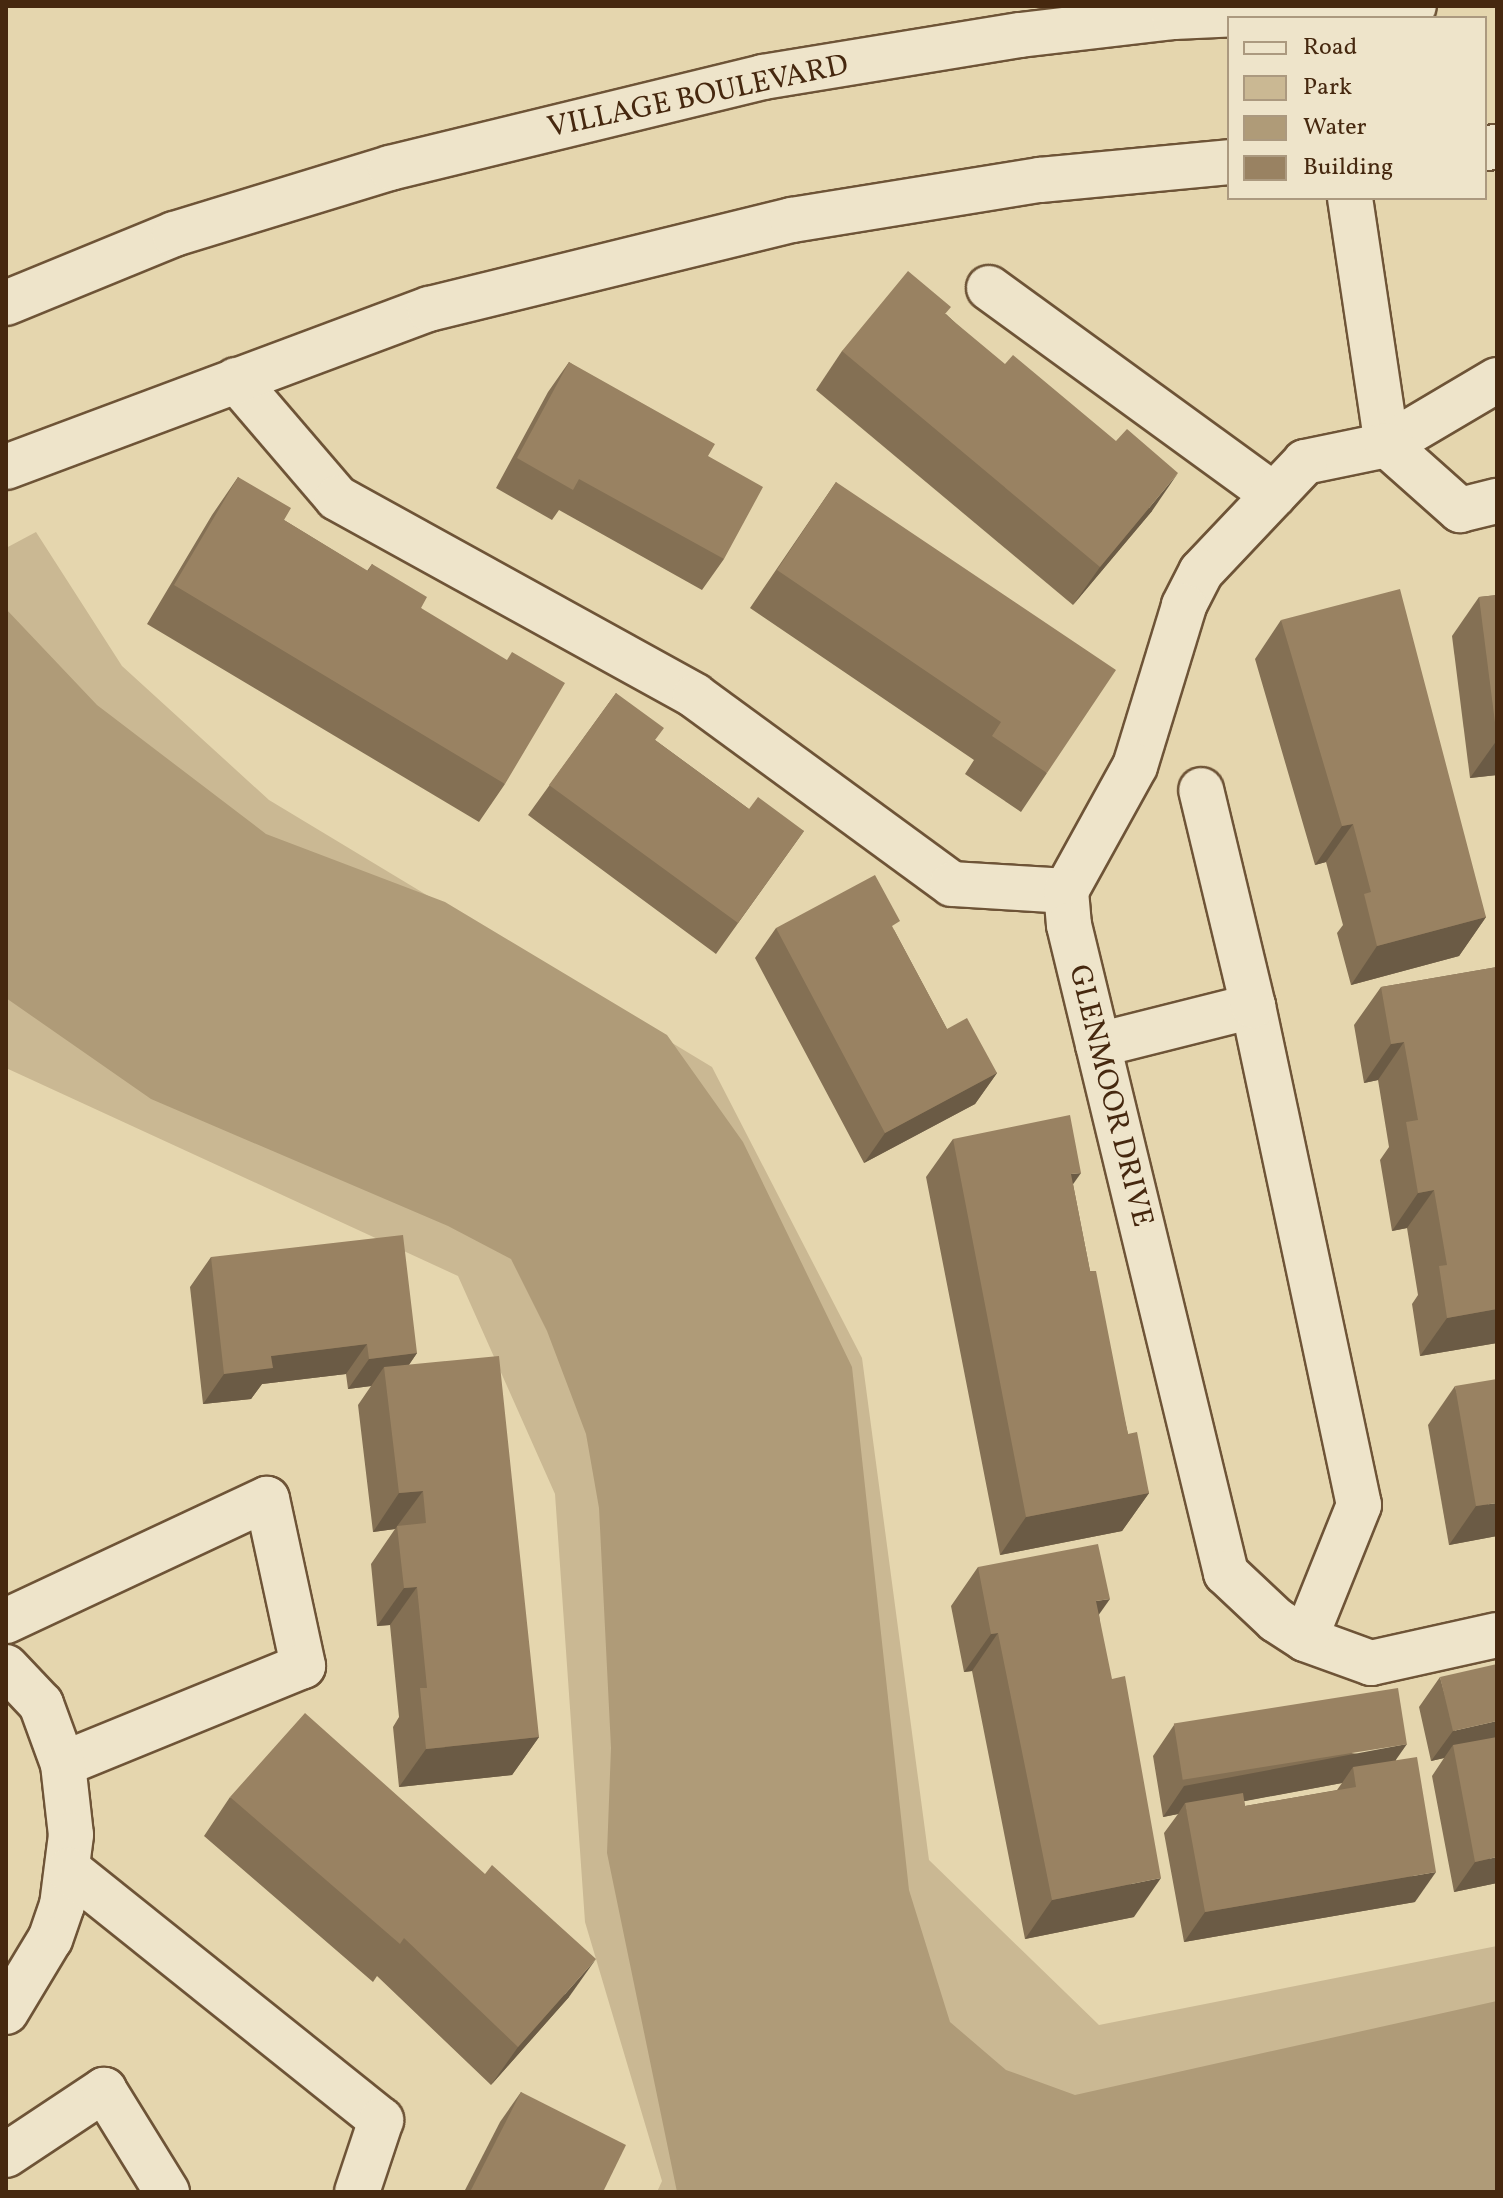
<!DOCTYPE html>
<style>
body{margin:0}
#map{position:relative;width:1503px;height:2198px;overflow:hidden;background:#e5d6ae;font-family:Vollkorn,serif}
div>[style]{position:absolute}
.green>*{inset:0;background:#cab893}
.water>*{inset:0;background:#af9b78}
.roads{filter:drop-shadow(2px 0 #6e5437) drop-shadow(-2px 0 #6e5437) drop-shadow(0 2px #6e5437) drop-shadow(0 -2px #6e5437)}
.minor>*{height:44px;margin:-22px;padding:0 22px;transform-origin:22px;border-radius:22px;background:#eee4ca}
.wall>*{inset:0;background:#847054}
.shaded-wall>*{inset:0;background:#6b5b45}
.building>*{inset:0;background:#998262;transform-origin:0 0}
span{translate:-50% -50%;white-space:nowrap;text-align:center;line-height:1.15;-webkit-text-stroke:6px #eee4ca;paint-order:stroke}
.street-label{font-size:30px;color:#46280f}
.frame{position:absolute;inset:0;border:8px solid #46280f;pointer-events:none}
.legend{position:absolute;left:1227px;top:16px;width:260px;height:184px;box-sizing:border-box;background:#eee4ca;border:2px solid #ab997f;margin:0;padding:10px 14px;list-style:none;font-size:24px;color:#46280f}
.legend li{display:flex;align-items:center;gap:16px;height:40px}
.legend b{width:40px;border:2px solid #ab997f}
</style>
<div id="map">
<div class="green">
<i style="clip-path:polygon(36px 532px,122px 666px,269px 800px,712px 1067px,862px 1358px,929px 1860px,1099px 2025px,1497px 1946px,1497px 2192px,657px 2192px,662px 2181px,585px 1922px,555px 1494px,458px 1276px,6px 1068px,6px 548px)"></i>
</div>
<div class="water">
<i style="clip-path:polygon(6px 609px,97px 705px,266px 834px,445px 902px,667px 1035px,743px 1142px,852px 1367px,909px 1890px,950px 2022px,1006px 2070px,1075px 2095px,1497px 2001px,1497px 2192px,677px 2192px,607px 1853px,611px 1748px,599px 1508px,586px 1434px,547px 1331px,511px 1259px,448px 1226px,151px 1099px,6px 998px)"></i>
</div>
<div class="roads">
<div class="minor">
<i style="left:1485px;top:148px;width:12px;rotate:-5deg"></i>
<i style="left:1350px;top:198px;width:250px;rotate:81.5deg"></i>
<i style="left:989px;top:288px;width:352px;rotate:36deg"></i>
<i style="left:6px;top:303px;width:182px;rotate:-22.3deg"></i>
<i style="left:174px;top:234px;width:226px;rotate:-17deg"></i>
<i style="left:390px;top:168px;width:384px;rotate:-13.7deg"></i>
<i style="left:763px;top:77px;width:260px;rotate:-9.3deg"></i>
<i style="left:1020px;top:35px;width:155px;rotate:-6.7deg"></i>
<i style="left:1174px;top:17px;width:240px;rotate:-2.6deg"></i>
<i style="left:236px;top:380px;width:155px;rotate:49.4deg"></i>
<i style="left:337px;top:498px;width:409px;rotate:28.9deg"></i>
<i style="left:695px;top:696px;width:318px;rotate:36.2deg"></i>
<i style="left:952px;top:884px;width:114px;rotate:3.5deg"></i>
<i style="left:1497px;top:380px;width:128px;rotate:149.4deg"></i>
<i style="left:1387px;top:445px;width:84px;rotate:168.3deg"></i>
<i style="left:1305px;top:462px;width:151px;rotate:133.4deg"></i>
<i style="left:1201px;top:572px;width:38px;rotate:117deg"></i>
<i style="left:1184px;top:606px;width:167px;rotate:107deg"></i>
<i style="left:1135px;top:766px;width:143px;rotate:118.9deg"></i>
<i style="left:1066px;top:891px;width:34px;rotate:85deg"></i>
<i style="left:1069px;top:925px;width:667px;rotate:76.38deg"></i>
<i style="left:1226px;top:1573px;width:69px;rotate:43.2deg"></i>
<i style="left:1276px;top:1620px;width:35px;rotate:33deg"></i>
<i style="left:1305px;top:1639px;width:70px;rotate:20deg"></i>
<i style="left:1371px;top:1663px;width:129px;rotate:-12.5deg"></i>
<i style="left:1387px;top:445px;width:98px;rotate:41.7deg"></i>
<i style="left:1460px;top:510px;width:38px;rotate:-14deg"></i>
<i style="left:6px;top:467px;width:452px;rotate:-20.5deg"></i>
<i style="left:429px;top:309px;width:374px;rotate:-13.8deg"></i>
<i style="left:792px;top:220px;width:251px;rotate:-9.2deg"></i>
<i style="left:1040px;top:180px;width:190px;rotate:-5.4deg"></i>
<i style="left:1253px;top:1006px;width:510px;rotate:78.01deg"></i>
<i style="left:1359px;top:1505px;width:144px;rotate:111.9deg"></i>
<i style="left:1098px;top:1045px;width:160px;rotate:-14.1deg"></i>
<i style="left:1253px;top:1006px;width:222px;rotate:-103.5deg"></i>
<i style="left:6px;top:1621px;width:288px;rotate:-25.1deg"></i>
<i style="left:267px;top:1499px;width:171px;rotate:77.8deg"></i>
<i style="left:303px;top:1666px;width:259px;rotate:157.8deg"></i>
<i style="left:6px;top:1667px;width:51px;rotate:46.6deg"></i>
<i style="left:41px;top:1704px;width:64px;rotate:69.9deg"></i>
<i style="left:63px;top:1764px;width:71px;rotate:83.6deg"></i>
<i style="left:71px;top:1835px;width:71px;rotate:97.3deg"></i>
<i style="left:62px;top:1905px;width:36px;rotate:109deg"></i>
<i style="left:50px;top:1939px;width:85px;rotate:121.1deg"></i>
<i style="left:69px;top:1870px;width:400px;rotate:38.7deg"></i>
<i style="left:381px;top:2120px;width:76px;rotate:108.4deg"></i>
<i style="left:6px;top:2155px;width:118px;rotate:-33.6deg"></i>
<i style="left:104px;top:2090px;width:120px;rotate:58.3deg"></i>
</div>
</div>
<div class="wall">
<i style="clip-path:polygon(946px 314px,1152px 511px,1073px 605px,816px 390px,842px 351px)"></i>
<i style="clip-path:polygon(569px 362px,708px 456px,724px 559px,702px 590px,559px 510px,552px 520px,496px 488px,548px 392px)"></i>
<i style="clip-path:polygon(238px 477px,284px 520px,367px 571px,372px 564px,421px 608px,505px 784px,479px 822px,147px 624px,212px 515px)"></i>
<i style="clip-path:polygon(836px 482px,1047px 773px,1021px 812px,965px 774px,974px 760px,750px 608px)"></i>
<i style="clip-path:polygon(1497px 595px,1497px 775px,1470px 778px,1452px 636px,1479px 597px)"></i>
<i style="clip-path:polygon(1281px 620px,1486px 917px,1459px 956px,1351px 985px,1337px 933px,1343px 925px,1326px 862px,1315px 865px,1255px 659px)"></i>
<i style="clip-path:polygon(616px 693px,655px 740px,749px 809px,804px 831px,716px 954px,528px 815px)"></i>
<i style="clip-path:polygon(776px 928px,894px 930px,947px 1029px,997px 1073px,975px 1104px,864px 1163px,755px 958px)"></i>
<i style="clip-path:polygon(1497px 967px,1497px 1343px,1420px 1356px,1412px 1304px,1418px 1295px,1407px 1228px,1392px 1231px,1380px 1160px,1389px 1147px,1378px 1080px,1364px 1083px,1354px 1025px,1381px 987px)"></i>
<i style="clip-path:polygon(953px 1139px,1073px 1184px,1090px 1271px,1128px 1434px,1149px 1493px,1122px 1531px,1000px 1555px,926px 1177px)"></i>
<i style="clip-path:polygon(211px 1257px,417px 1353px,409px 1365px,539px 1737px,512px 1775px,399px 1787px,393px 1727px,399px 1717px,390px 1625px,377px 1626px,371px 1564px,395px 1529px,373px 1532px,358px 1405px,371px 1386px,348px 1389px,346px 1374px,262px 1384px,251px 1399px,203px 1404px,190px 1287px)"></i>
<i style="clip-path:polygon(1455px 1386px,1497px 1536px,1449px 1545px,1428px 1425px)"></i>
<i style="clip-path:polygon(978px 1567px,1099px 1614px,1134px 1917px,1025px 1939px,972px 1671px,964px 1672px,951px 1606px)"></i>
<i style="clip-path:polygon(1440px 1677px,1497px 1883px,1454px 1892px,1432px 1776px,1444px 1758px,1431px 1761px,1419px 1707px)"></i>
<i style="clip-path:polygon(evenodd,1174px 1725px,1396px 1760px,1415px 1902px,1184px 1942px,1164px 1833px,1178px 1814px,1163px 1817px,1153px 1756px,1174px 1725px,1342px 1783px,1337px 1790px,1245px 1806px,1244px 1801px,1342px 1783px)"></i>
<i style="clip-path:polygon(230px 1797px,569px 1997px,491px 2085px,377px 1976px,373px 1982px,204px 1836px)"></i>
<i style="clip-path:polygon(521px 2092px,603px 2192px,464px 2192px,500px 2122px)"></i>
</div>
<div class="shaded-wall">
<i style="clip-path:polygon(1178px 473px,1152px 511px,1073px 605px,1100px 567px)"></i>
<i style="clip-path:polygon(1497px 740px,1497px 775px,1470px 778px)"></i>
<i style="clip-path:polygon(1353px 824px,1326px 862px,1315px 865px,1342px 826px)"></i>
<i style="clip-path:polygon(1486px 917px,1459px 956px,1351px 985px,1377px 946px)"></i>
<i style="clip-path:polygon(1404px 1042px,1378px 1080px,1364px 1083px,1391px 1044px)"></i>
<i style="clip-path:polygon(997px 1073px,975px 1104px,864px 1163px,885px 1133px)"></i>
<i style="clip-path:polygon(1081px 1173px,1054px 1211px,1071px 1174px)"></i>
<i style="clip-path:polygon(1434px 1190px,1407px 1228px,1392px 1231px,1418px 1193px)"></i>
<i style="clip-path:polygon(1497px 1309px,1497px 1343px,1420px 1356px,1447px 1318px)"></i>
<i style="clip-path:polygon(367px 1344px,346px 1374px,262px 1384px,251px 1399px,203px 1404px,224px 1374px,271px 1356px)"></i>
<i style="clip-path:polygon(417px 1353px,396px 1383px,384px 1367px,371px 1386px,348px 1389px,369px 1359px)"></i>
<i style="clip-path:polygon(423px 1491px,395px 1529px,373px 1532px,399px 1493px)"></i>
<i style="clip-path:polygon(1149px 1493px,1122px 1531px,1000px 1555px,1026px 1517px)"></i>
<i style="clip-path:polygon(1497px 1503px,1497px 1536px,1449px 1545px,1476px 1506px)"></i>
<i style="clip-path:polygon(417px 1587px,390px 1625px,377px 1626px,404px 1588px)"></i>
<i style="clip-path:polygon(1110px 1599px,1083px 1637px,1096px 1601px)"></i>
<i style="clip-path:polygon(998px 1633px,972px 1671px,964px 1672px,991px 1634px)"></i>
<i style="clip-path:polygon(1497px 1721px,1497px 1746px,1453px 1745px,1444px 1758px,1431px 1761px,1453px 1731px)"></i>
<i style="clip-path:polygon(539px 1737px,512px 1775px,399px 1787px,426px 1749px)"></i>
<i style="clip-path:polygon(1407px 1744px,1386px 1774px,1353px 1767px,1342px 1783px,1187px 1812px,1185px 1803px,1178px 1814px,1163px 1817px,1184px 1786px)"></i>
<i style="clip-path:polygon(1497px 1857px,1497px 1883px,1454px 1892px,1475px 1862px)"></i>
<i style="clip-path:polygon(1436px 1872px,1415px 1902px,1184px 1942px,1205px 1912px)"></i>
<i style="clip-path:polygon(1161px 1878px,1134px 1917px,1025px 1939px,1052px 1900px)"></i>
<i style="clip-path:polygon(596px 1959px,569px 1997px,491px 2085px,518px 2047px)"></i>
</div>
<div class="building">
<i style="clip-path:polygon(908px 271px,951px 307px,945px 314px,1005px 364px,1013px 355px,1116px 441px,1127px 429px,1178px 473px,1100px 567px,842px 351px)"></i>
<i style="clip-path:polygon(569px 362px,715px 444px,708px 456px,763px 487px,724px 559px,579px 479px,573px 490px,517px 458px)"></i>
<i style="clip-path:polygon(238px 477px,291px 508px,284px 520px,368px 571px,372px 564px,427px 597px,421px 608px,507px 660px,512px 652px,565px 683px,505px 784px,174px 585px)"></i>
<i style="clip-path:polygon(836px 482px,1116px 670px,1047px 773px,992px 736px,1001px 722px,777px 570px)"></i>
<i style="clip-path:polygon(1400px 589px,1486px 917px,1377px 946px,1364px 894px,1371px 892px,1353px 824px,1342px 826px,1281px 620px)"></i>
<i style="clip-path:polygon(1497px 595px,1497px 738px,1479px 597px)"></i>
<i style="clip-path:polygon(616px 693px,664px 728px,655px 740px,749px 809px,758px 797px,804px 831px,738px 923px,549px 785px)"></i>
<i style="clip-path:polygon(875px 875px,900px 921px,892px 926px,947px 1029px,967px 1018px,997px 1073px,885px 1133px,776px 928px)"></i>
<i style="clip-path:polygon(1497px 967px,1497px 1309px,1447px 1318px,1439px 1266px,1447px 1265px,1434px 1190px,1418px 1193px,1406px 1122px,1418px 1120px,1404px 1042px,1391px 1044px,1381px 987px)"></i>
<i style="clip-path:polygon(1070px 1115px,1081px 1173px,1071px 1174px,1090px 1271px,1096px 1271px,1128px 1434px,1137px 1432px,1149px 1493px,1026px 1517px,953px 1139px)"></i>
<i style="clip-path:polygon(403px 1235px,417px 1353px,369px 1359px,367px 1344px,271px 1356px,273px 1368px,224px 1374px,211px 1257px)"></i>
<i style="clip-path:polygon(499px 1356px,539px 1737px,426px 1749px,420px 1688px,427px 1688px,417px 1587px,404px 1588px,397px 1526px,426px 1523px,423px 1491px,399px 1493px,384px 1367px)"></i>
<i style="clip-path:polygon(1497px 1379px,1497px 1503px,1476px 1506px,1455px 1386px)"></i>
<i style="clip-path:polygon(1098px 1544px,1110px 1599px,1096px 1601px,1112px 1679px,1125px 1676px,1161px 1878px,1052px 1900px,998px 1633px,991px 1634px,978px 1567px)"></i>
<i style="clip-path:polygon(1497px 1664px,1497px 1721px,1453px 1731px,1440px 1677px)"></i>
<i style="left:1398px;top:1688px;width:57px;height:227px;rotate:81deg"></i>
<i style="clip-path:polygon(305px 1713px,485px 1874px,492px 1865px,596px 1959px,518px 2047px,404px 1938px,400px 1944px,230px 1797px)"></i>
<i style="clip-path:polygon(1497px 1737px,1497px 1857px,1475px 1862px,1453px 1745px)"></i>
<i style="clip-path:polygon(1417px 1757px,1436px 1872px,1205px 1912px,1185px 1803px,1243px 1793px,1245px 1806px,1356px 1787px,1353px 1767px)"></i>
<i style="clip-path:polygon(521px 2092px,626px 2145px,603px 2192px,470px 2192px)"></i>
</div>
<div class="street-label">
<span style="left:698px;top:97px;rotate:-12deg">VILLAGE BOULEVARD</span>
<span style="left:1110px;top:1096px;rotate:76deg">GLENMOOR DRIVE</span>
</div>
<div class="frame"></div>
<ul class="legend">
<li><b style="height:10px;background:#eee4ca"></b>Road</li>
<li><b style="height:22px;background:#cab893"></b>Park</li>
<li><b style="height:22px;background:#af9b78"></b>Water</li>
<li><b style="height:22px;background:#998262"></b>Building</li>
</ul>
</div>
